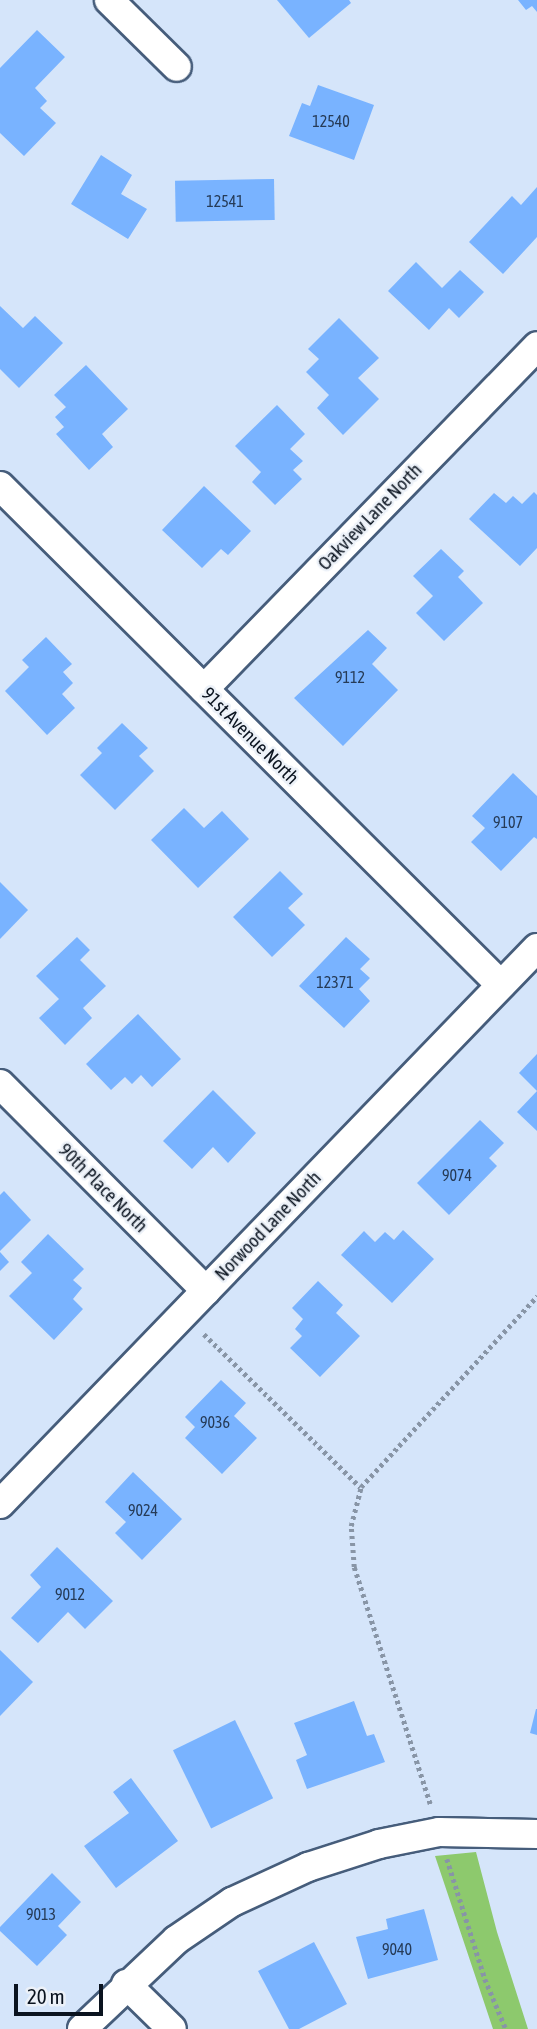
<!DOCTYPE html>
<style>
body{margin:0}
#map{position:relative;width:537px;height:2029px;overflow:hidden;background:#d5e5fa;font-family:"Asap Condensed",sans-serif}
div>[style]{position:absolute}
.green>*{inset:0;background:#8dc96d}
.building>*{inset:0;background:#79b3ff;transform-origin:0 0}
.path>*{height:4.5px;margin-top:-2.25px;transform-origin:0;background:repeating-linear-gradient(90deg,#8895a6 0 3.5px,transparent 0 7px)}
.roads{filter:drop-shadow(2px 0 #465d7b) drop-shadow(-2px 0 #465d7b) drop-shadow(0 2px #465d7b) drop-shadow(0 -2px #465d7b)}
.street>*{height:28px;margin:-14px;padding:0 14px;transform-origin:14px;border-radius:14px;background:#fff}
span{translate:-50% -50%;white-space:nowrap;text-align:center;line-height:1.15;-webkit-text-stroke:5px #ecf1f8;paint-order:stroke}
.number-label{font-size:16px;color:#263b57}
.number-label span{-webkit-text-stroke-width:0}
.street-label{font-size:19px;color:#0a131f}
.scale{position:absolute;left:14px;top:1984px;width:89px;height:32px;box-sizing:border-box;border:4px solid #0a131f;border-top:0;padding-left:9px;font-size:21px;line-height:24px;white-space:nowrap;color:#0a131f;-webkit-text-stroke:5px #ecf1f8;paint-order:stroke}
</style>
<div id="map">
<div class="green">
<i style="clip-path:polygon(476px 1852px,497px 1932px,528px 2029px,493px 2029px,435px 1856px)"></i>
</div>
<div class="building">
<i style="clip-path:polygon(277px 0,349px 0,351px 3px,309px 38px)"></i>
<i style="clip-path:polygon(518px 0,537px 0,537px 12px,532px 6px,526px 10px)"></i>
<i style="clip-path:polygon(37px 30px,65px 57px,35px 88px,47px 101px,40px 108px,56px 123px,24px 156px,0 133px,0 68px)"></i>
<i style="clip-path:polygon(318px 85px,374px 105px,354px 160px,289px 136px,302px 103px,310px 106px)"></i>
<i style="clip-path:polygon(101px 155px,132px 175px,121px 194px,147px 209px,128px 239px,71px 204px)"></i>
<i style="left:274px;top:179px;width:41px;height:99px;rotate:89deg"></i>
<i style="clip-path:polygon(537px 187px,537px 237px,503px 274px,469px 242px,512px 196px,521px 205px)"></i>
<i style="clip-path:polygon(416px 262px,442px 288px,460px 270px,484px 292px,459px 318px,449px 308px,429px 330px,388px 291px)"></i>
<i style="clip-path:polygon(0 306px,23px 328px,35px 316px,63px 343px,19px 388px,0 369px)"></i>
<i style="clip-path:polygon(339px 318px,379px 358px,358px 378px,379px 399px,343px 435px,317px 408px,329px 395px,306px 372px,319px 359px,308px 349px)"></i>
<i style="clip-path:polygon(86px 365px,128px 409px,102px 434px,113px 447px,89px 470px,56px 434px,64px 427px,55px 417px,66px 407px,54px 395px)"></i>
<i style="clip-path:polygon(277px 405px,305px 434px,290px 449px,303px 461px,293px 470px,302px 479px,275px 505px,252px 482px,261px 472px,235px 446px)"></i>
<i style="clip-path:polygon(204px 486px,251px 531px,228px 555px,221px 549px,202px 568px,162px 530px)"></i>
<i style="clip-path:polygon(534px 492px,537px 495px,537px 548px,520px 566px,469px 519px,494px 493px,506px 503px,513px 496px,522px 504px)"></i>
<i style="clip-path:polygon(441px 549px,464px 571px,458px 577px,483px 603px,444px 641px,416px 613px,433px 596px,413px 576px)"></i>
<i style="clip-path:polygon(368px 630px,387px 648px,372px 664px,398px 690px,343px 746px,294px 698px)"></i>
<i style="clip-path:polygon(46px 637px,72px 664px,63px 672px,73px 683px,62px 694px,75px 708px,47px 735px,5px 691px,29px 667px,22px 660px)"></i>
<i style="clip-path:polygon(122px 723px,148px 748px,139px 756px,154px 771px,115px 810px,80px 775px,102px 753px,97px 748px)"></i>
<i style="clip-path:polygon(513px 773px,537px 796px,537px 839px,534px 837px,501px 871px,471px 842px,485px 828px,472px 816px)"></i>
<i style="clip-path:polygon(184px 808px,204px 828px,222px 811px,249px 839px,198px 888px,151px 840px)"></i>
<i style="clip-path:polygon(280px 871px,303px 894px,288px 908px,305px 925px,272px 957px,233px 917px)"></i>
<i style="clip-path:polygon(0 882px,28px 910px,0 939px)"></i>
<i style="clip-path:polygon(77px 937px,90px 950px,80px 960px,106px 986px,83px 1008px,92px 1018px,65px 1045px,39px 1018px,59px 999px,36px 976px)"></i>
<i style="clip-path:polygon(346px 937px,370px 959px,360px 969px,370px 978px,359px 989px,370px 1001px,344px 1028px,299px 986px)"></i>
<i style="clip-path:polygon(138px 1014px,181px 1059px,152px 1087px,141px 1075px,132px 1084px,125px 1077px,111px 1090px,86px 1064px)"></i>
<i style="clip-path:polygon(537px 1054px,537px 1091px,519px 1073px)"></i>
<i style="clip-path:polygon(213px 1090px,256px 1133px,228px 1163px,213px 1147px,192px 1169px,163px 1141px)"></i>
<i style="clip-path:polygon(537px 1091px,537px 1131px,517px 1112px)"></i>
<i style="clip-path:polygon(480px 1120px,504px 1143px,489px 1158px,497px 1166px,449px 1215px,417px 1183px)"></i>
<i style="clip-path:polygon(4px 1191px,31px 1220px,0 1251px,0 1195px)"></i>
<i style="clip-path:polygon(403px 1230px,434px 1259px,392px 1303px,341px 1255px,364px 1231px,375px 1242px,385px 1232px,394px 1240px)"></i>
<i style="clip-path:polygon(48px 1234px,84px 1269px,73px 1280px,82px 1288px,73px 1299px,83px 1309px,54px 1340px,9px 1296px,32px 1273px,21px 1262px)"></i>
<i style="clip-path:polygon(0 1252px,9px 1262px,0 1271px)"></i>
<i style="clip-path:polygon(318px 1281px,343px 1305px,336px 1313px,360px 1336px,320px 1377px,290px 1348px,302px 1336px,295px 1329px,303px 1319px,292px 1308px)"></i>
<i style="clip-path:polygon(221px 1380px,246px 1403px,234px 1416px,257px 1438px,222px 1474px,185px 1438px,195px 1427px,185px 1417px)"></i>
<i style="clip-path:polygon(133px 1472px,182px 1519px,142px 1560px,115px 1533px,126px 1522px,105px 1502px)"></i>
<i style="clip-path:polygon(57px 1547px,113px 1601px,85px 1629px,68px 1612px,38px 1643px,11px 1618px,41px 1587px,30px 1575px)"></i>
<i style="clip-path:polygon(0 1650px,33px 1682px,0 1716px)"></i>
<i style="clip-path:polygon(354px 1701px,367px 1736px,374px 1734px,385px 1762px,307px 1789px,296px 1760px,307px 1755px,294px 1723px)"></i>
<i style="clip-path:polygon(536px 1709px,537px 1709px,537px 1735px,530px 1733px)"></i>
<i style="left:235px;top:1720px;width:87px;height:69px;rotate:64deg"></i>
<i style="clip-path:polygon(131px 1778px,178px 1841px,116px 1888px,84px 1846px,129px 1813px,113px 1792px)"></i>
<i style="clip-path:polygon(52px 1873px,81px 1902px,58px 1926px,67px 1935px,37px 1966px,0 1931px,0 1927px)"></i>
<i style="clip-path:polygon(424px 1909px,438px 1960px,368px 1979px,356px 1937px,388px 1929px,386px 1919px)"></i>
<i style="clip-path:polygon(314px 1942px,347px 2004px,299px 2029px,289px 2029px,258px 1971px)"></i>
</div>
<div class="path">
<i style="left:204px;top:1334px;width:219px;rotate:44.4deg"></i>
<i style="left:430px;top:1804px;width:249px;rotate:-107.8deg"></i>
<i style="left:354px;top:1567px;width:41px;rotate:-94.2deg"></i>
<i style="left:351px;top:1526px;width:40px;rotate:-75.6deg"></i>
<i style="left:361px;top:1487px;width:260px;rotate:-47.3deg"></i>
<i style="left:447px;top:1859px;width:126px;rotate:72.4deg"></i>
<i style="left:485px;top:1979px;width:54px;rotate:67.2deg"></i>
</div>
<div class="roads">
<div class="street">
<i style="left:109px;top:0;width:95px;rotate:44.6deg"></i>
<i style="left:0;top:486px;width:707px;rotate:44.89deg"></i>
<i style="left:204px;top:689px;width:478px;rotate:-45.8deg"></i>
<i style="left:0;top:1084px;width:292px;rotate:45.1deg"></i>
<i style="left:0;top:1504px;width:773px;rotate:-46deg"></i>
<i style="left:126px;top:1984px;width:64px;rotate:44.4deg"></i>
<i style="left:82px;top:2029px;width:129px;rotate:-43.4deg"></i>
<i style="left:176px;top:1940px;width:68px;rotate:-34.2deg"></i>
<i style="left:232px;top:1902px;width:84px;rotate:-24.7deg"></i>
<i style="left:308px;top:1867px;width:75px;rotate:-17.9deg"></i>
<i style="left:379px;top:1844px;width:61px;rotate:-11.3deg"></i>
<i style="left:439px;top:1832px;width:98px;rotate:1.2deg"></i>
</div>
</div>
<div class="number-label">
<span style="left:331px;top:121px">12540</span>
<span style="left:225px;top:201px">12541</span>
<span style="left:350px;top:677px">9112</span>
<span style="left:508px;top:822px">9107</span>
<span style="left:335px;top:982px">12371</span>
<span style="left:457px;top:1175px">9074</span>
<span style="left:215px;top:1422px">9036</span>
<span style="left:143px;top:1510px">9024</span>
<span style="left:70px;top:1594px">9012</span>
<span style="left:41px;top:1914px">9013</span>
<span style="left:397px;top:1949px">9040</span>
</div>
<div class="street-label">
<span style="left:370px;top:517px;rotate:-46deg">Oakview Lane North</span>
<span style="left:250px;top:736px;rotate:45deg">91st Avenue North</span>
<span style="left:103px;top:1188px;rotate:45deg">90th Place North</span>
<span style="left:268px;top:1226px;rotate:-46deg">Norwood Lane North</span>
</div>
<div class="scale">20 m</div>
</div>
